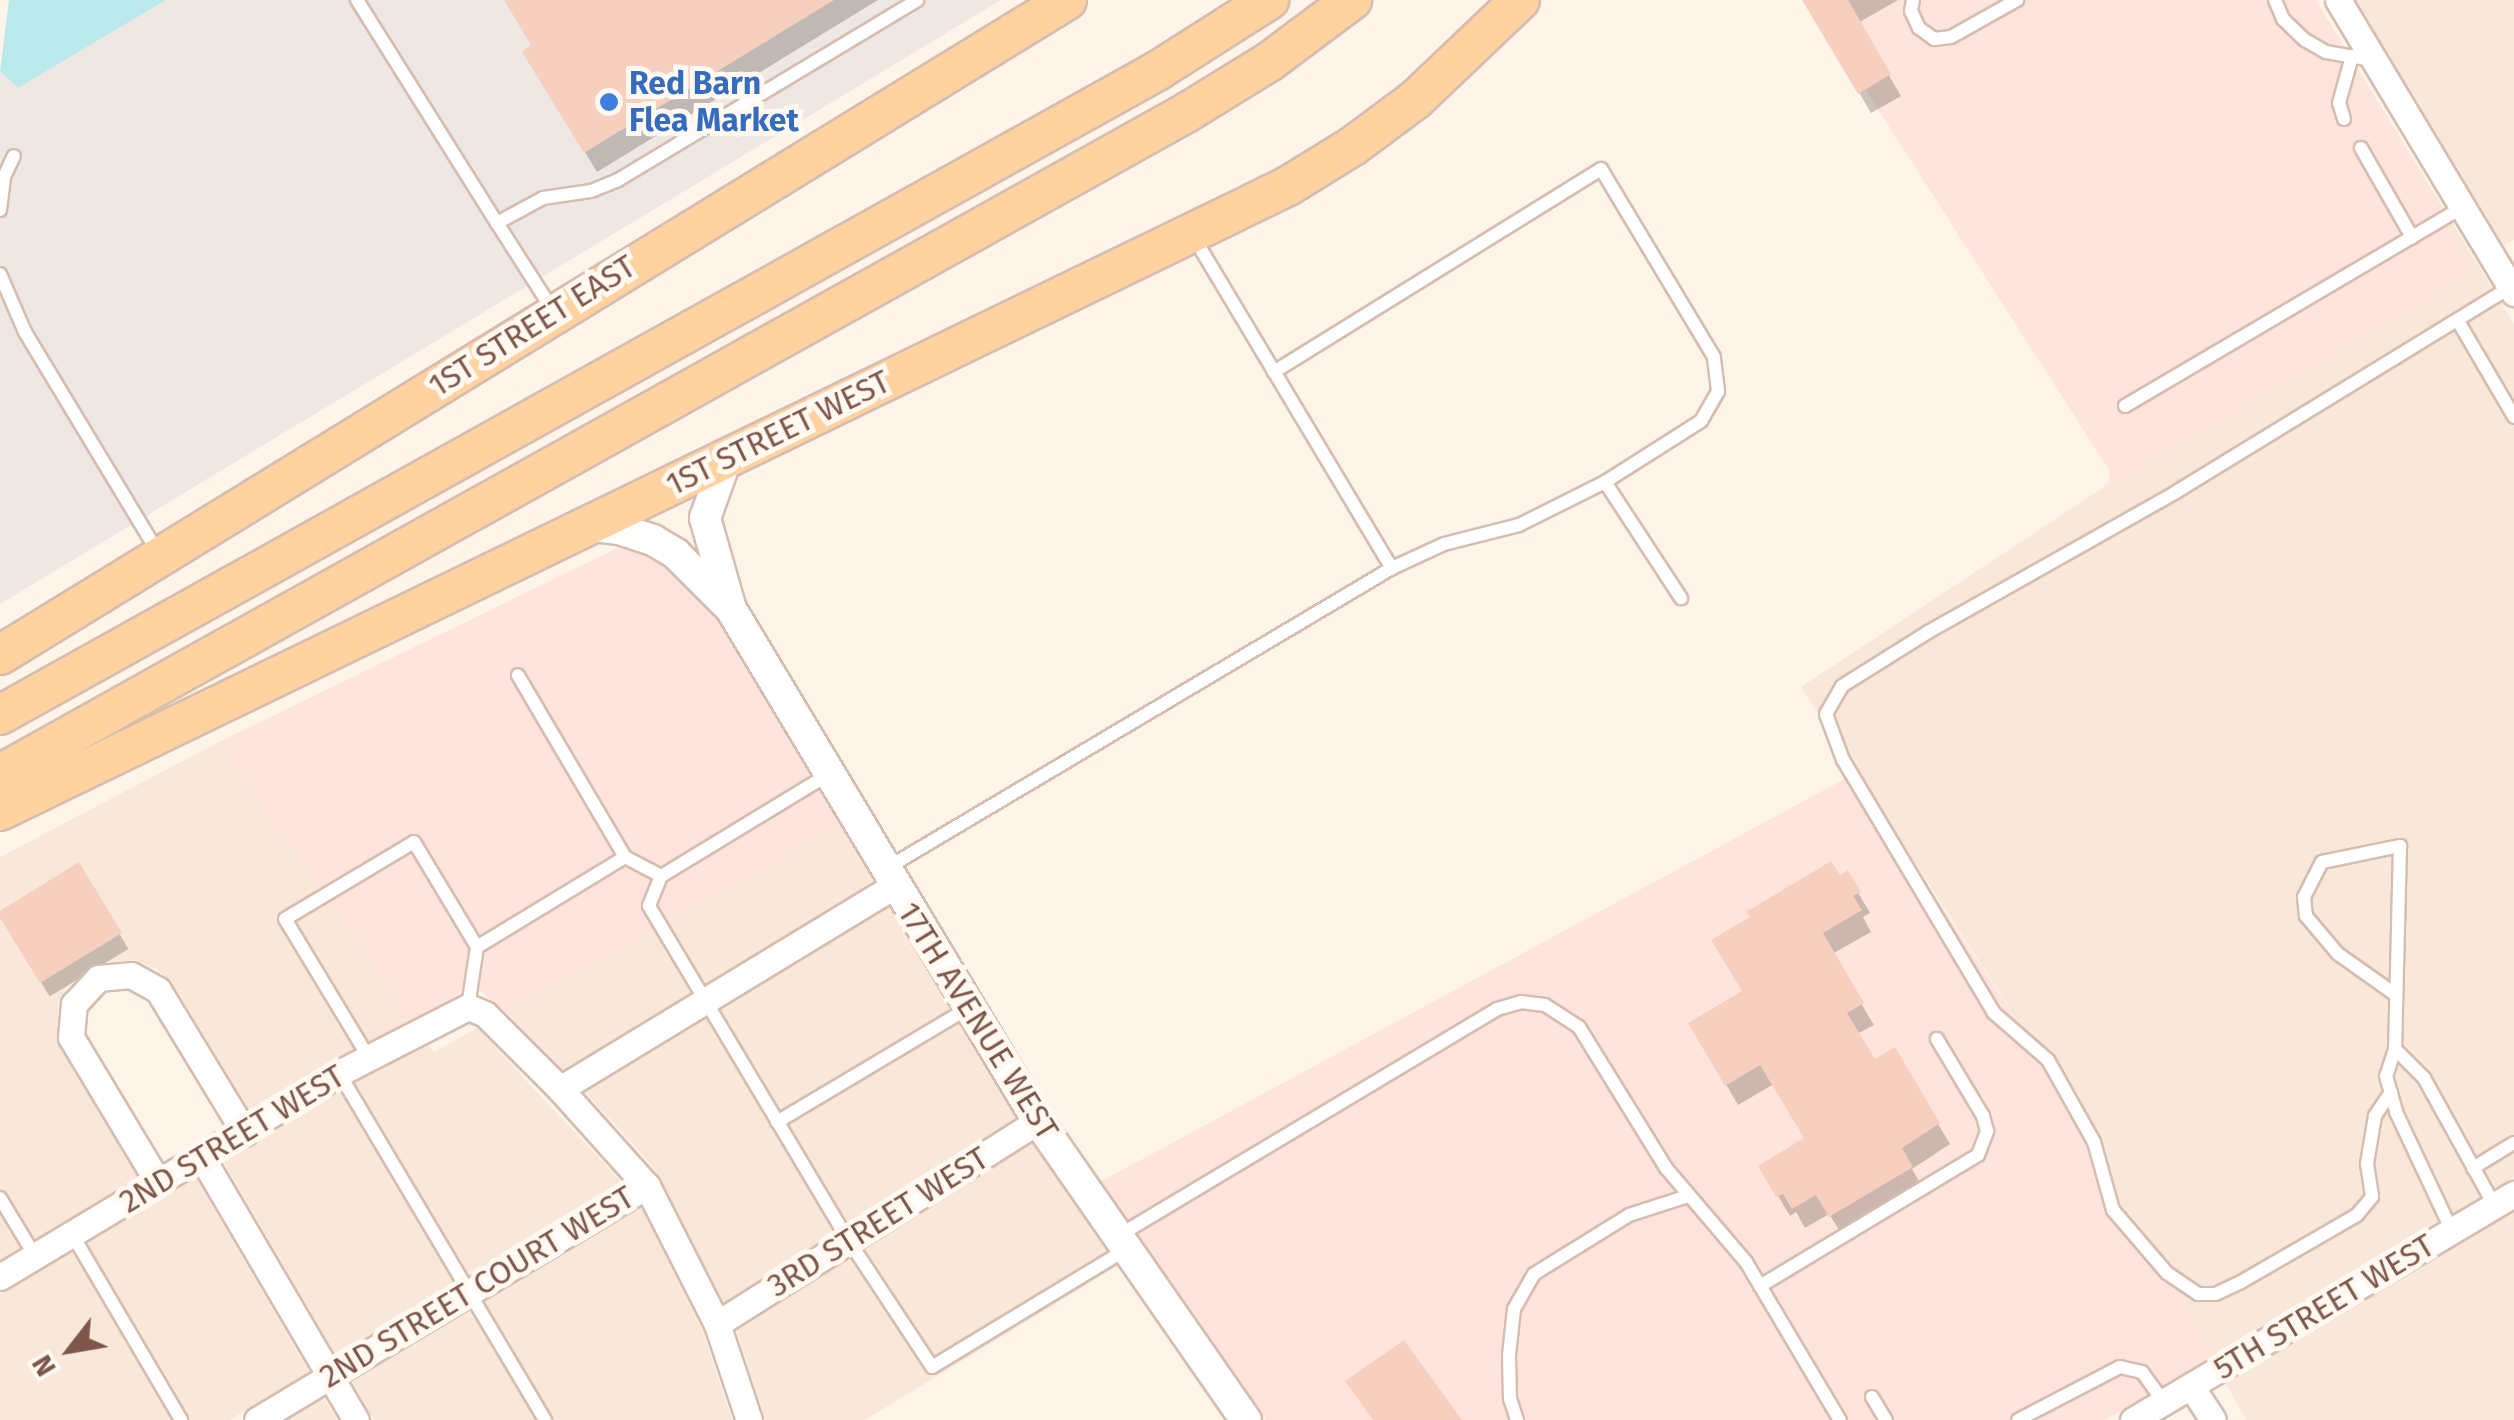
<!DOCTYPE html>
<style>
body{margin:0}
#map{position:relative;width:2514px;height:1420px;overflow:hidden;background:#fef4ea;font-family:"Fira Sans",sans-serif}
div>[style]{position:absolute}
.residential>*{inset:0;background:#f9e8da}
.commercial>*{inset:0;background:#ffe4dd}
.industrial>*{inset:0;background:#efe7e3}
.water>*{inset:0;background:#bbe9eb}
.shadow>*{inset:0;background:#0003;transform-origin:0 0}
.building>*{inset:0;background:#f6cfbf}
.roads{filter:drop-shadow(2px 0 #d5bdb0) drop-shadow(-2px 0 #d5bdb0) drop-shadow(0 2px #d5bdb0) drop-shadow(0 -2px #d5bdb0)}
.service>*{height:12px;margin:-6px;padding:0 6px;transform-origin:6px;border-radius:6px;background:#fff}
.minor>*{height:25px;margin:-12.5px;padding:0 12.5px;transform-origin:12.5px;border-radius:12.5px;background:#fff}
.tertiary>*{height:30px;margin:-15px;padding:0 15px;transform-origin:15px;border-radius:15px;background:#fff}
.primary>*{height:38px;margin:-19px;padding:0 19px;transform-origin:19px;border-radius:19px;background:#ffd2a0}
.dots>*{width:28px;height:28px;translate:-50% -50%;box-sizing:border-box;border:5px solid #fff9f2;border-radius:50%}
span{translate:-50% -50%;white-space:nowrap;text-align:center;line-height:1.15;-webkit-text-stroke:10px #fff9f2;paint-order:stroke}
.shop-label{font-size:32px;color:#366cbe;font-weight:700}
.left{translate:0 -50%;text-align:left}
.street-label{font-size:32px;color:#7d5749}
.north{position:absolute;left:20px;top:1300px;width:100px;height:100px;-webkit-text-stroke:8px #fff9f2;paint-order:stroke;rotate:239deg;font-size:28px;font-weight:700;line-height:40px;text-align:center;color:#7d5749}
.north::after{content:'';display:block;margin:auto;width:35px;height:45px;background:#7d5749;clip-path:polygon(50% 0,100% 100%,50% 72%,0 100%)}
</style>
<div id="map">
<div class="residential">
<i style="clip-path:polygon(2316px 0,2514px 324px,2514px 1177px,2211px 1358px,2040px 1055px,1801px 687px,2098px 491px,2473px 271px)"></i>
<i style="clip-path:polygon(2356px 0,2514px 0,2514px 240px,2504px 246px)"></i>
<i style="clip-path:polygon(219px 742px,411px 1020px,332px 1062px,251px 1113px,172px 982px,157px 969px,134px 960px,93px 965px,66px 988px,59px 1001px,57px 1043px,138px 1178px,0 1261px,0 857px)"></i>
<i style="clip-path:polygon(840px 824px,874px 882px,564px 1071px,506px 1012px)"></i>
<i style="clip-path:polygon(888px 906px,1018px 1117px,724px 1303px,653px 1166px,584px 1091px)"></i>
<i style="clip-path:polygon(477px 1028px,623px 1184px,336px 1356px,223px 1161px,346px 1086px,427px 1044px,434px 1052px)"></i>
<i style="clip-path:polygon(1033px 1141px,1119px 1265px,865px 1420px,765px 1420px,736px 1329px)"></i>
<i style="clip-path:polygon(195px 1176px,309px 1372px,230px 1420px,0 1420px,0 1294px)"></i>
<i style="clip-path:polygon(640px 1206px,703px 1331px,732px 1420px,374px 1420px,350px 1380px)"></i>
<i style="clip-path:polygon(2514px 1210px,2514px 1420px,2246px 1420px,2225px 1382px)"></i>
<i style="clip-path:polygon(323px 1397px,337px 1420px,284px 1420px)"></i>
</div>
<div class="commercial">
<i style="clip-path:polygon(1808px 0,2316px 0,2474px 271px,2098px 491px,2109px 482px,2109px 470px)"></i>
<i style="clip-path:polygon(632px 541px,666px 562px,717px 618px,840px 824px,506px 1012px,476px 987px,462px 988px,457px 997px,411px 1020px,219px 742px)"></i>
<i style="clip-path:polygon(1854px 774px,2040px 1055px,2211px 1358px,2105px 1420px,1266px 1420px,1100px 1182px)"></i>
</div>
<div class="industrial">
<i style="clip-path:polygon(166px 0,1001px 0,0 604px,0 71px,18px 88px)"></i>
</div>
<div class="water">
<i style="clip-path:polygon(9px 0,166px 0,18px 88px,0 71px)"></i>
</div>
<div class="shadow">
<i style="clip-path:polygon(506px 0,878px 0,597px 172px,525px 53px,534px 47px)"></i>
<i style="clip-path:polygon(1805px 0,1898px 0,1858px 23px,1901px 96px,1871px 113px)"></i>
<i style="left:78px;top:865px;width:98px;height:92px;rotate:59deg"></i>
<i style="clip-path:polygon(1847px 874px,1870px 913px,1863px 917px,1871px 932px,1832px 954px,1874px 1025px,1857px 1034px,1874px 1062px,1894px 1050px,1950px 1144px,1912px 1169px,1923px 1188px,1843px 1236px,1829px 1214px,1805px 1228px,1796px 1212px,1790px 1216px,1761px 1167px,1808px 1140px,1774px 1084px,1738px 1105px,1691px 1024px,1745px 992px)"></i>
</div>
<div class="building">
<i style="clip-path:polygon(504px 0,834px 0,584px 153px,522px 52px,531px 45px)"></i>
<i style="clip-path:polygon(1802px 0,1848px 0,1891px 74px,1858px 94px)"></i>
<i style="clip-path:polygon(1831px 861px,1840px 875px,1848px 870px,1861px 892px,1853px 896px,1862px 910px,1823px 933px,1864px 1003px,1847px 1013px,1875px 1059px,1895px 1047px,1940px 1123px,1902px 1148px,1913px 1167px,1829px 1217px,1816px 1195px,1792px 1209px,1783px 1194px,1776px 1197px,1758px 1166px,1804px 1138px,1760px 1065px,1725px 1086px,1688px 1023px,1742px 991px,1711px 940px,1750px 917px,1746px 912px)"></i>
<i style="clip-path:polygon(79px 862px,122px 933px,40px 983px,0 918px,0 911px)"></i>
<i style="clip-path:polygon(1404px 1340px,1462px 1420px,1373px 1420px,1345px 1381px)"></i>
</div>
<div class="roads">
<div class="service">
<i style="left:357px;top:0;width:263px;rotate:57.9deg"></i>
<i style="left:1913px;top:0;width:11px;rotate:100deg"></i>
<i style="left:1911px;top:11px;width:19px;rotate:65deg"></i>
<i style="left:1919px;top:28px;width:19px;rotate:36deg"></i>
<i style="left:1934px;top:39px;width:17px;rotate:-7deg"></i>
<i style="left:1951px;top:37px;width:76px;rotate:-29.3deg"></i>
<i style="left:2275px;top:0;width:21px;rotate:67deg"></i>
<i style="left:2283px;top:19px;width:30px;rotate:44deg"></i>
<i style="left:2305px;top:40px;width:24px;rotate:30deg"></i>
<i style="left:2326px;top:52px;width:47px;rotate:9.9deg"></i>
<i style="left:2344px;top:119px;width:17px;rotate:-107deg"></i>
<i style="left:2339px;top:103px;width:49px;rotate:-74.5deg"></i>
<i style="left:2361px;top:148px;width:103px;rotate:60.2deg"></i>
<i style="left:0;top:210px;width:33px;rotate:-83deg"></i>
<i style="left:4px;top:177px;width:23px;rotate:-65deg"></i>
<i style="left:1193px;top:236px;width:387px;rotate:59.1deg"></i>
<i style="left:0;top:274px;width:63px;rotate:66.7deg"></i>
<i style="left:25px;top:332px;width:259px;rotate:58.9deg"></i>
<i style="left:552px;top:309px;width:102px;rotate:-122.6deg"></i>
<i style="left:497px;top:223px;width:52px;rotate:-28.5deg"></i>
<i style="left:543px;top:198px;width:49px;rotate:-8.3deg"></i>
<i style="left:591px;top:191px;width:29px;rotate:-22deg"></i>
<i style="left:618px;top:180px;width:349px;rotate:-31deg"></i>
<i style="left:2458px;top:321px;width:111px;rotate:59.7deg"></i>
<i style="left:2125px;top:406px;width:392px;rotate:-30.5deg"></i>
<i style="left:1605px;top:482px;width:139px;rotate:56.8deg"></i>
<i style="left:829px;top:774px;width:197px;rotate:148.7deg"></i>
<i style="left:661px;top:876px;width:32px;rotate:112deg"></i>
<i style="left:649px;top:906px;width:390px;rotate:59.2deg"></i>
<i style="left:849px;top:1241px;width:151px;rotate:56.6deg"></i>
<i style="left:932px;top:1367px;width:228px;rotate:-31.2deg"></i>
<i style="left:625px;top:857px;width:41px;rotate:27.8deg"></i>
<i style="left:887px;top:868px;width:587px;rotate:-30.71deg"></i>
<i style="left:1392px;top:568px;width:57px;rotate:-24.8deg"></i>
<i style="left:1444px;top:544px;width:77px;rotate:-14.2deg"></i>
<i style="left:1519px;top:525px;width:96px;rotate:-26.6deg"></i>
<i style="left:1605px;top:482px;width:114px;rotate:-32.4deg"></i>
<i style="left:1701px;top:421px;width:34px;rotate:-60deg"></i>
<i style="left:1718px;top:391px;width:34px;rotate:-97deg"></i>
<i style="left:1714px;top:357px;width:219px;rotate:-121deg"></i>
<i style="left:1601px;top:169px;width:385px;rotate:148.2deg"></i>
<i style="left:2396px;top:995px;width:71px;rotate:-144.7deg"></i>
<i style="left:2338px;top:954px;width:50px;rotate:-130.1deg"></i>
<i style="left:2306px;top:916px;width:19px;rotate:-96deg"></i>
<i style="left:2304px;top:897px;width:39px;rotate:-63deg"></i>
<i style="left:2322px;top:862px;width:80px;rotate:-11.6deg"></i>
<i style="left:2400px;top:846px;width:203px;rotate:91.4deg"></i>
<i style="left:2395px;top:1049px;width:28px;rotate:108deg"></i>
<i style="left:2386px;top:1076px;width:37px;rotate:74deg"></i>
<i style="left:2396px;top:1112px;width:132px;rotate:64.8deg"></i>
<i style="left:468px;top:1007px;width:61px;rotate:-81.5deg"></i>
<i style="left:477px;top:947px;width:173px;rotate:-31.3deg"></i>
<i style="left:625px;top:857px;width:211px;rotate:-120.5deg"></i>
<i style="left:2395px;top:1049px;width:41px;rotate:45deg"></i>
<i style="left:2424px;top:1078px;width:145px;rotate:61.1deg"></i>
<i style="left:369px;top:1058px;width:162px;rotate:-121.1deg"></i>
<i style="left:285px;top:919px;width:150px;rotate:-30.8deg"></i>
<i style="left:414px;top:842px;width:122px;rotate:59deg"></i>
<i style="left:339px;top:1073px;width:404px;rotate:59.3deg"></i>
<i style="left:2391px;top:1092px;width:29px;rotate:124deg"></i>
<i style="left:2375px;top:1116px;width:49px;rotate:99.5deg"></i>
<i style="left:2367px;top:1164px;width:33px;rotate:81deg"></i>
<i style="left:2372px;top:1197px;width:23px;rotate:130deg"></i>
<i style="left:2357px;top:1215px;width:136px;rotate:150deg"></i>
<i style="left:2239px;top:1283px;width:26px;rotate:155deg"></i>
<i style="left:2215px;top:1294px;width:17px;rotate:180deg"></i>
<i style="left:2198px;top:1294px;width:37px;rotate:-146deg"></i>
<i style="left:2167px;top:1273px;width:83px;rotate:-130.6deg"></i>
<i style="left:2113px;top:1210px;width:71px;rotate:-105.6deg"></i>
<i style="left:2094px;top:1142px;width:94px;rotate:-119.3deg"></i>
<i style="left:2048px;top:1060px;width:72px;rotate:-139deg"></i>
<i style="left:1994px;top:1013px;width:295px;rotate:-120.8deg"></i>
<i style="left:1843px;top:760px;width:49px;rotate:-110.3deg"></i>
<i style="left:1826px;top:714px;width:32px;rotate:-60deg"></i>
<i style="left:1842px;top:686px;width:102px;rotate:-32.1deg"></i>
<i style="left:1928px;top:632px;width:285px;rotate:-29.4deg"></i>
<i style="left:2176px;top:492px;width:393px;rotate:-31.5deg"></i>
<i style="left:777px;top:1122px;width:222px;rotate:-30.8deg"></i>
<i style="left:2473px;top:1168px;width:48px;rotate:-31.4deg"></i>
<i style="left:0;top:1198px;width:68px;rotate:58.9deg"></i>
<i style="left:72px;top:1234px;width:216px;rotate:59.6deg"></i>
<i style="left:1118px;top:1236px;width:442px;rotate:-30.9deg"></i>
<i style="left:1497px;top:1009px;width:25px;rotate:-16deg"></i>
<i style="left:1521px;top:1002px;width:24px;rotate:7deg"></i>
<i style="left:1545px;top:1005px;width:40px;rotate:32.9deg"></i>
<i style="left:1579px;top:1027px;width:166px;rotate:58.3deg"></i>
<i style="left:1666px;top:1168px;width:123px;rotate:49.6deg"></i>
<i style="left:1746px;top:1262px;width:184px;rotate:59.3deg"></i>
<i style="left:1760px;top:1286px;width:254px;rotate:-31deg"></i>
<i style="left:1978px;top:1155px;width:26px;rotate:-69deg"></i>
<i style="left:1987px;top:1131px;width:16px;rotate:-105deg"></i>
<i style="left:1983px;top:1116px;width:90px;rotate:-120.9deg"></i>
<i style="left:1872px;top:1397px;width:27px;rotate:59deg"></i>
<i style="left:1517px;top:1420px;width:22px;rotate:-108deg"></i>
<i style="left:1510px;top:1399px;width:44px;rotate:-91.3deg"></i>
<i style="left:1509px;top:1355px;width:46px;rotate:-83.8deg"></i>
<i style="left:1514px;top:1309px;width:40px;rotate:-60.3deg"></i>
<i style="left:1534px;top:1274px;width:112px;rotate:-31.8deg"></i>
<i style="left:1629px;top:1215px;width:62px;rotate:-17.9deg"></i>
<i style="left:2018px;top:1420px;width:115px;rotate:-27.5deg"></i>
<i style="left:2120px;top:1367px;width:23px;rotate:13deg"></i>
<i style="left:2142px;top:1372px;width:37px;rotate:54deg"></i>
</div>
<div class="minor">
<i style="left:2338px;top:0;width:342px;rotate:59deg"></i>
<i style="left:560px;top:1089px;width:391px;rotate:-31.3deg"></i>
<i style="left:201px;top:1156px;width:306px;rotate:59.6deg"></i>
<i style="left:158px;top:1182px;width:169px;rotate:-121deg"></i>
<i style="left:71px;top:1037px;width:33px;rotate:-85deg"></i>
<i style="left:74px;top:1004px;width:35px;rotate:-47deg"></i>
<i style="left:98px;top:978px;width:33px;rotate:-5deg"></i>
<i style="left:131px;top:975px;width:31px;rotate:29deg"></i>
<i style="left:158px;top:990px;width:167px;rotate:58.7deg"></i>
<i style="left:0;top:1277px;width:396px;rotate:-31deg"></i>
<i style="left:339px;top:1073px;width:145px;rotate:-27.1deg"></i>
<i style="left:468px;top:1007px;width:18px;rotate:22deg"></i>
<i style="left:485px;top:1014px;width:106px;rotate:45deg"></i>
<i style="left:560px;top:1089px;width:130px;rotate:48.1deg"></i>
<i style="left:647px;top:1186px;width:155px;rotate:63.1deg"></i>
<i style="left:717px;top:1324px;width:101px;rotate:71.6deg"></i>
<i style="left:717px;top:1324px;width:380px;rotate:-32.3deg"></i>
<i style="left:2191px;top:1386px;width:40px;rotate:57.1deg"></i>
<i style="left:257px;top:1420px;width:455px;rotate:-31deg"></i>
<i style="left:2133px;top:1420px;width:443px;rotate:-30.7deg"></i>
</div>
<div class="tertiary">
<i style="left:727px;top:457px;width:65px;rotate:109.8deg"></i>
<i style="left:705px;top:518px;width:95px;rotate:74.1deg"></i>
<i style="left:731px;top:609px;width:597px;rotate:59.05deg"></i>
<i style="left:1038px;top:1121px;width:364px;rotate:55.2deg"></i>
<i style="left:585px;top:525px;width:34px;rotate:7deg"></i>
<i style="left:619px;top:529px;width:36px;rotate:18deg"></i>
<i style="left:653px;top:540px;width:27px;rotate:31deg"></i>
<i style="left:676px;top:554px;width:71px;rotate:45deg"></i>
</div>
<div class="primary">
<i style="left:0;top:655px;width:1252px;rotate:-31.54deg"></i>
<i style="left:0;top:715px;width:1324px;rotate:-29.1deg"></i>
<i style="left:1157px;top:71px;width:133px;rotate:-32.4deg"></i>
<i style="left:0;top:774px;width:1358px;rotate:-29.13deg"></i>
<i style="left:1186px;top:113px;width:97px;rotate:-31.6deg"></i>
<i style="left:1269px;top:62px;width:104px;rotate:-36.8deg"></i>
<i style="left:0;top:811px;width:1432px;rotate:-25.88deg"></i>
<i style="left:1288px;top:186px;width:76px;rotate:-31.6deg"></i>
<i style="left:1353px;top:146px;width:77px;rotate:-36.6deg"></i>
<i style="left:1415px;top:100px;width:145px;rotate:-43.6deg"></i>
</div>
</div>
<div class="dots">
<i style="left:609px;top:102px;background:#3f7fe0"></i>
</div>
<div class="shop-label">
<span class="left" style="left:629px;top:102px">Red Barn<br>Flea Market</span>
</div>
<div class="street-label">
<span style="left:532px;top:326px;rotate:-32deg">1ST STREET EAST</span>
<span style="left:778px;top:433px;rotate:-26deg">1ST STREET WEST</span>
<span style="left:978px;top:1021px;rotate:58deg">17TH AVENUE WEST</span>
<span style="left:232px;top:1139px;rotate:-31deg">2ND STREET WEST</span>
<span style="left:878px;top:1222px;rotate:-32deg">3RD STREET WEST</span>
<span style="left:477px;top:1287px;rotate:-31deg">2ND STREET COURT WEST</span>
<span style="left:2324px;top:1307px;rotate:-31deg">5TH STREET WEST</span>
</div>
<div class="north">N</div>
</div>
